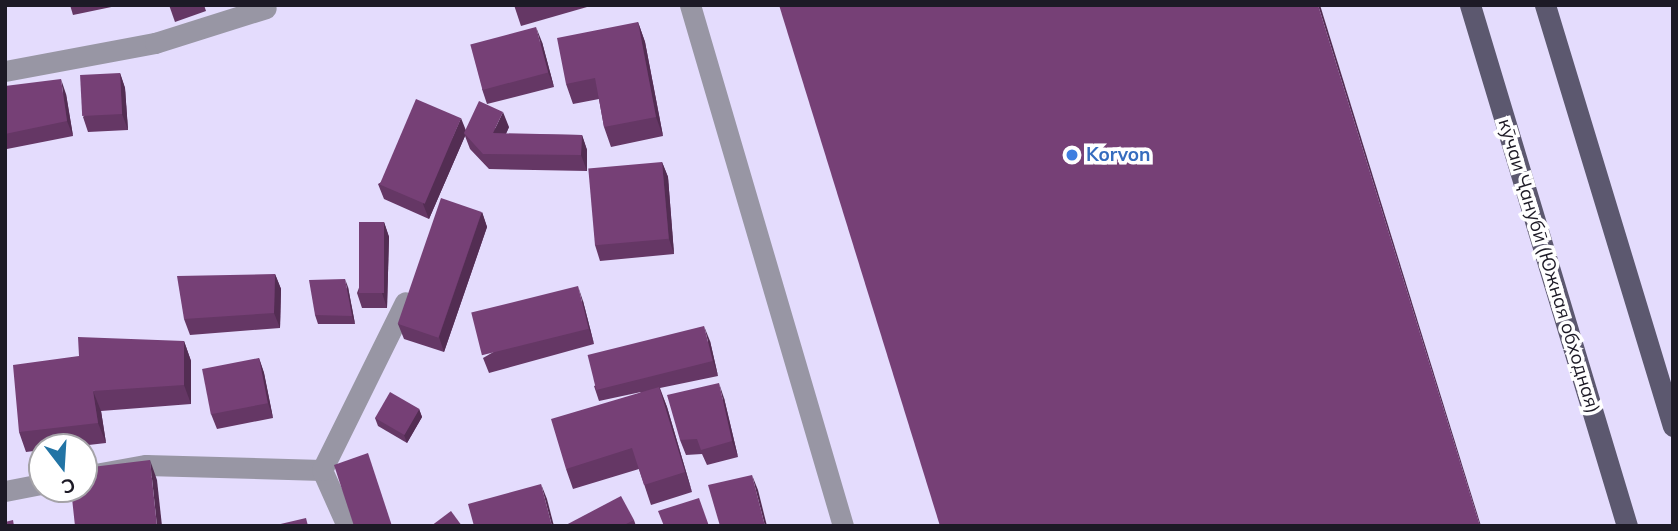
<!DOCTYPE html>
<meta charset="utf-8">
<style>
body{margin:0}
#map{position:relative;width:1678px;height:531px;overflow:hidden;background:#e4dcfd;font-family:Mulish,sans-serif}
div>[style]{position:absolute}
.minor>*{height:21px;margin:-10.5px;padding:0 10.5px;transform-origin:10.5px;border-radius:10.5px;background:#9896a4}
.major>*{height:21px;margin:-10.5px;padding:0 10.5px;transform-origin:10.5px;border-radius:10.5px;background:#5c586f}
.wall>*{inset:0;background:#653765}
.shaded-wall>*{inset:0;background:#532d53}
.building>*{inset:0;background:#764076;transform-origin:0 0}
.dots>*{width:19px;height:19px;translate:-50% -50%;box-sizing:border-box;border:4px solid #fff;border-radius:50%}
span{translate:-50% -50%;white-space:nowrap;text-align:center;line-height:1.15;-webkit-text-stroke:7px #fff;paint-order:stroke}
.shop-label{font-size:19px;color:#366cbe;font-weight:700}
.left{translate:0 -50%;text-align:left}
.street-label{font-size:19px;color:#1d1a26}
.frame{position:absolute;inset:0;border:7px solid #1d1a26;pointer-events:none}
.north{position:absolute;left:28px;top:433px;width:70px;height:70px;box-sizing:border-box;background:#fff;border:2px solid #a5a3a8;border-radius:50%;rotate:163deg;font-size:19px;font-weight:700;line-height:28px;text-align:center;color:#1d1a26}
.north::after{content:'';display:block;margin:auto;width:24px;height:32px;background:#2274a5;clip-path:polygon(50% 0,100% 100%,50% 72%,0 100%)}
</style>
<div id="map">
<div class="minor">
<i style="left:690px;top:5px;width:543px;rotate:73.63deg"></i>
<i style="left:5px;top:71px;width:153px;rotate:-10.6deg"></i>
<i style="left:155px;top:43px;width:116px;rotate:-17.5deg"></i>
<i style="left:84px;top:476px;width:63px;rotate:-10.1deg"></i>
<i style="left:146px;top:465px;width:176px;rotate:1.6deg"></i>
<i style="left:5px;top:491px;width:38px;rotate:-11deg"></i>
<i style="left:347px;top:526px;width:61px;rotate:-114.1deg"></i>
<i style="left:322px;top:470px;width:187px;rotate:-63.7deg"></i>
</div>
<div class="major">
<i style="left:1470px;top:5px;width:544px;rotate:73.23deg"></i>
<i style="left:1545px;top:5px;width:440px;rotate:73.1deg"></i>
</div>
<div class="wall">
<i style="clip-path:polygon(70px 5px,121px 5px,73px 15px)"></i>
<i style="clip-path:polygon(169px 5px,204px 5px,206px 11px,175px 22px)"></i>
<i style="clip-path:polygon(514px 5px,594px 5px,521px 26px)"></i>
<i style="clip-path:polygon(638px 22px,645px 42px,663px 136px,611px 147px,604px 127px,599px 99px,573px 104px,566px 84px)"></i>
<i style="clip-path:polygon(542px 42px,554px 87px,487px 104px,482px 89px)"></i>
<i style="clip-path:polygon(120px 73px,125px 88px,128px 130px,88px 132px,83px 117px)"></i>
<i style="clip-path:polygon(5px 86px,66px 94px,73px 136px,7px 149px,5px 145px)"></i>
<i style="clip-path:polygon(509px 127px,506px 134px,582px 135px,587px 150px,587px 171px,489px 169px,470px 149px,465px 136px,429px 219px,384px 199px,378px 184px,466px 131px)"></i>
<i style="clip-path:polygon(662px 162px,668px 177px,674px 254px,600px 261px,595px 245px)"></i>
<i style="clip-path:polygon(482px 212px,487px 227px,444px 352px,404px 339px,398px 324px)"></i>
<i style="clip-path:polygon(384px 222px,389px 237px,387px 308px,362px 308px,357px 293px)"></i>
<i style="clip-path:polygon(275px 274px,281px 289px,280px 328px,190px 335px,184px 319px)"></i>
<i style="clip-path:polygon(348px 287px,355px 324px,318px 324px,315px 315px)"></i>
<i style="clip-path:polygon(583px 301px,594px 344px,489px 373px,483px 358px)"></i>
<i style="clip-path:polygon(184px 341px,191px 361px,191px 404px,101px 411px,106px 443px,71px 447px,42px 447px,42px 450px,26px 452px,19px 432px)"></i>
<i style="clip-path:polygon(710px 341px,718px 376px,660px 388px,667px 407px,692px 492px,651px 505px,639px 469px,573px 489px,566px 469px,641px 392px,599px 401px,594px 386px)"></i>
<i style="clip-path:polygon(259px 358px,264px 373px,273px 418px,217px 429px,211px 414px)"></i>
<i style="clip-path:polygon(724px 398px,738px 457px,707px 465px,702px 454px,686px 455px,680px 440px)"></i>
<i style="clip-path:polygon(419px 409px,422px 417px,407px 443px,378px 426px,375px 418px)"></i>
<i style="clip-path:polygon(634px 520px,636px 526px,564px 526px)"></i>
</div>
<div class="shaded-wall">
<i style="clip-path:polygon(1318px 5px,1320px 5px,1481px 526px,1480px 526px)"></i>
<i style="clip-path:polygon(638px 22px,645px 42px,663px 136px,656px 117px)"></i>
<i style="clip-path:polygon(536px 27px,542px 42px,554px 87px,548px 72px)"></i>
<i style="clip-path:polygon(120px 73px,125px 88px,128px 130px,122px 114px)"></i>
<i style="clip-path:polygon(61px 79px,66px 94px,73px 136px,67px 121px)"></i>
<i style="clip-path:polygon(503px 112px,509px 127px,499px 148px,493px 133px)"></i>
<i style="clip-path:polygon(461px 118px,467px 133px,464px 133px,465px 136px,429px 219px,423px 204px)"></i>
<i style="clip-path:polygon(582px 135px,587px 150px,587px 171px,581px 155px)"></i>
<i style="clip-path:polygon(662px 162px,668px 177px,674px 254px,669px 239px)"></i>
<i style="clip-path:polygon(482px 212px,487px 227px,444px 352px,439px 337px)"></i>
<i style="clip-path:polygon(384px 222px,389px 237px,387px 308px,382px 293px)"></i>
<i style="clip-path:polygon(275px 274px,281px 289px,280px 328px,274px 313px)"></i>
<i style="clip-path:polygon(345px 279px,348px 287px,355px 324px,352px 316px)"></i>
<i style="clip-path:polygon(578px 286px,583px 301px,594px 344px,589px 329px)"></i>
<i style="clip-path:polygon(704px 326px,710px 341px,718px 376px,713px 361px)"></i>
<i style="clip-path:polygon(184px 341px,191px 361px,191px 404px,184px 385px)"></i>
<i style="clip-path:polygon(259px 358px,264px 373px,273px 418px,268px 403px)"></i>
<i style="clip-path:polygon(719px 383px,724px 398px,738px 457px,732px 441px)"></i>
<i style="clip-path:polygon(659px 387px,667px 407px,692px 492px,685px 472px)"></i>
<i style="clip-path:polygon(93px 391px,101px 411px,106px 443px,98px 423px)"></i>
<i style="clip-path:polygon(419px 409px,422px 417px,407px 443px,404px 435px)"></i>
<i style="clip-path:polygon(150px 460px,157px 480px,162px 526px,157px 526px)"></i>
<i style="clip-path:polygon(752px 475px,758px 490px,767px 526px,765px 526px)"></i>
<i style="clip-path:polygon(541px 484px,547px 499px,554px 526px,552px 526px)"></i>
</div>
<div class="building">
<i style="clip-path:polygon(779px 5px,1318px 5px,1480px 526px,940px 526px)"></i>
<i style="clip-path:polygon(638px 22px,656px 117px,604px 127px,595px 78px,566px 84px,557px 38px)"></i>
<i style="left:536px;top:27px;width:47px;height:68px;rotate:75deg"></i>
<i style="left:120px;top:73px;width:41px;height:40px;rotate:87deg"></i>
<i style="clip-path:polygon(61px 79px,67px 121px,5px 134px,5px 86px)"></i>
<i style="left:416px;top:99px;width:49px;height:93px;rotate:23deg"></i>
<i style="clip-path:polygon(479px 101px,503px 112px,493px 133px,582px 135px,581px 155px,483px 154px,464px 133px)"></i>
<i style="left:662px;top:162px;width:77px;height:74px;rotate:85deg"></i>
<i style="left:441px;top:198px;width:43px;height:133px;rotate:19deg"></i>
<i style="left:359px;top:222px;width:25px;height:71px"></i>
<i style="clip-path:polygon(275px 274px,274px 313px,184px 319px,177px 276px)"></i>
<i style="clip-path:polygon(345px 279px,352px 316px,315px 315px,309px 280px)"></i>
<i style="left:578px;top:286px;width:44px;height:110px;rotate:76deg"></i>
<i style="left:704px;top:326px;width:36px;height:120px;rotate:76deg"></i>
<i style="clip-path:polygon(78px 337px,184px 341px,184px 385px,93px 391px,98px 423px,19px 432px,13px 365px,79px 356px)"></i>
<i style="left:259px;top:358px;width:46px;height:58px;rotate:79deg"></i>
<i style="clip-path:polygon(719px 383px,732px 441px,701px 450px,697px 439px,680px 440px,667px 395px)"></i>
<i style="clip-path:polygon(659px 387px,685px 472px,644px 485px,632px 448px,566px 469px,551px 419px)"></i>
<i style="left:390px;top:392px;width:34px;height:30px;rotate:30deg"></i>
<i style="clip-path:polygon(368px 453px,392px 526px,354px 526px,334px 465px)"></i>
<i style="clip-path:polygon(150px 460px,157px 526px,75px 526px,71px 489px,84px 489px,84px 468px)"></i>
<i style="clip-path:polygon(752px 475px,765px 526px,720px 526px,708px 485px)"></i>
<i style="clip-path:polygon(541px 484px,552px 526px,474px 526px,468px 504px)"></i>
<i style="clip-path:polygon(621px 496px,634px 520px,622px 526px,564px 526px)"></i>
<i style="clip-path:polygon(699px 498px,709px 526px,664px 526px,658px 511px)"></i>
<i style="clip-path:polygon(451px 511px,462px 526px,431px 526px)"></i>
<i style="clip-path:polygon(306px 518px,308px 526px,272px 526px)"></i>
<i style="clip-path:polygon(13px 520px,14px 526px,5px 526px,5px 522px)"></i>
</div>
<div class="dots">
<i style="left:1072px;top:155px;background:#3f7fe0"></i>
</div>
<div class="shop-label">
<span class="left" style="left:1086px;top:155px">Korvon</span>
</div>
<div class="street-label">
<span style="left:1549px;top:266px;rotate:73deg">кӯчаи Ҷанубӣ (Южная обходная)</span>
</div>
<div class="frame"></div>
<div class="north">С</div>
</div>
